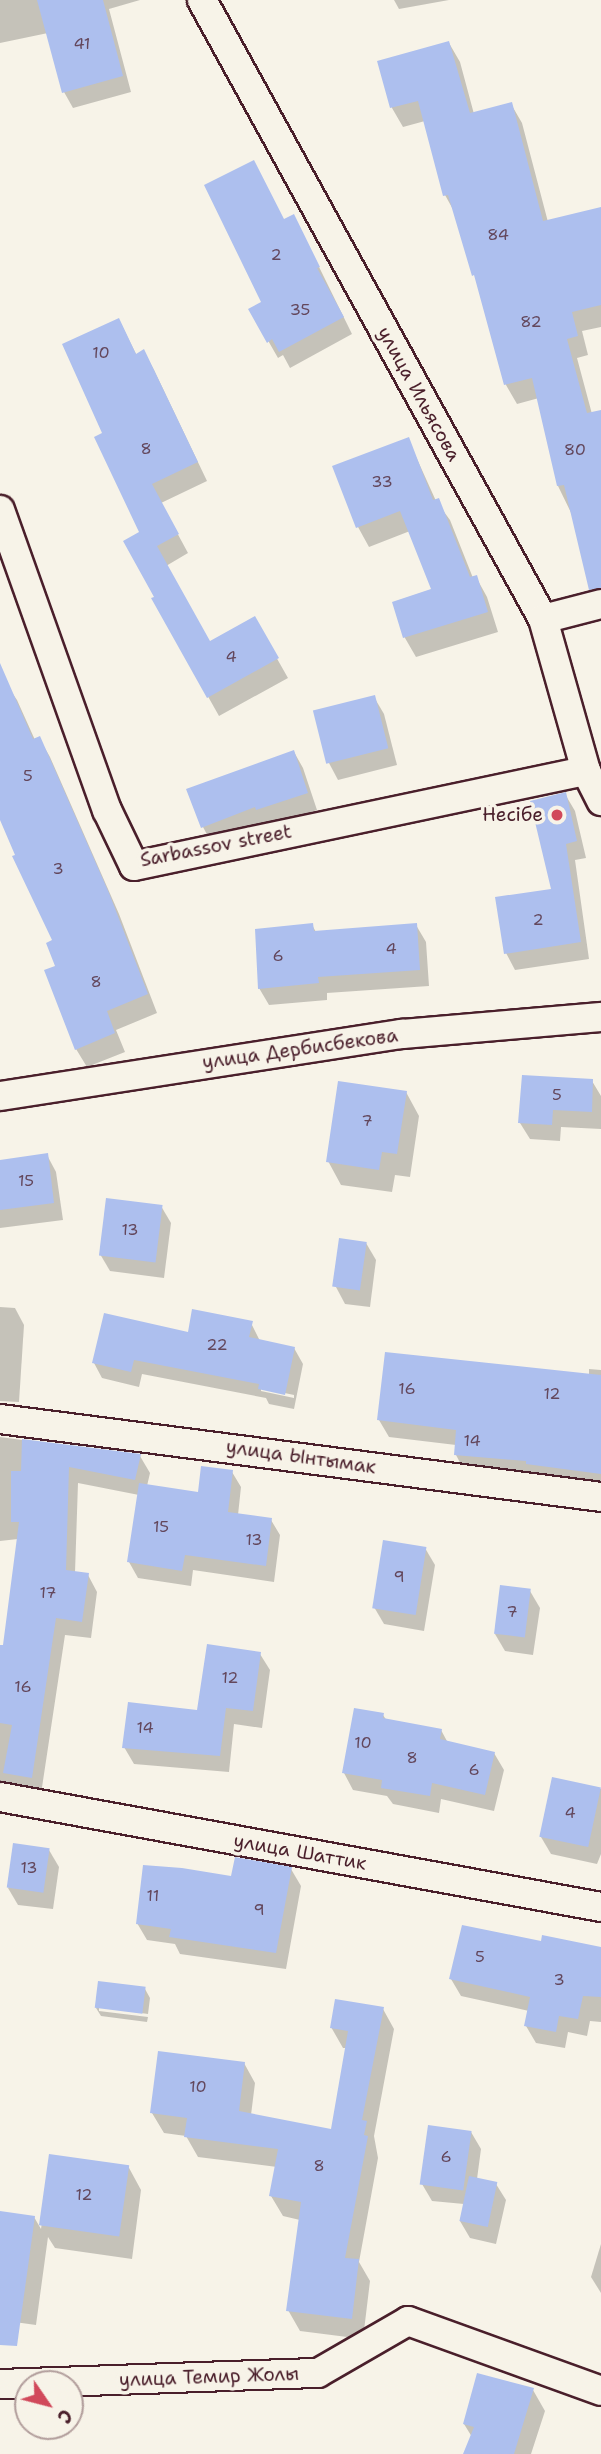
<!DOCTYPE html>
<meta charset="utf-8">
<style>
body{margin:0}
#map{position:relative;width:601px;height:2454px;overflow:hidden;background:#f7f3e8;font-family:"Shantell Sans",sans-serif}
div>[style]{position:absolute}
.shadow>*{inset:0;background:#0003}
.building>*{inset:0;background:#adbfee;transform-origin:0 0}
.roads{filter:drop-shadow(2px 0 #4a1f2b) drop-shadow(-2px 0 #4a1f2b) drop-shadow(0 2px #4a1f2b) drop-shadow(0 -2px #4a1f2b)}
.minor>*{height:28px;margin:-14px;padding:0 14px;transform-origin:14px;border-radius:14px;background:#f7f3e8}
.dots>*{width:19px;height:19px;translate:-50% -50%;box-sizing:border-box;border:4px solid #f7f3e8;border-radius:50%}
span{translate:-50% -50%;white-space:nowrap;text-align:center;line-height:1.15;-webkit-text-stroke:7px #f7f3e8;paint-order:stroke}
.number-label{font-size:16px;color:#63475c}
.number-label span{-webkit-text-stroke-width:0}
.street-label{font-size:19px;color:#4a1f2b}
.poi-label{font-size:19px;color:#4a1f2b}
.right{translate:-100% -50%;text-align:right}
.north{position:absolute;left:14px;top:2370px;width:70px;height:70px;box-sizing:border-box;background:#f7f3e8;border:2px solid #b29e9c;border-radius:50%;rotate:125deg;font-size:19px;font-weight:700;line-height:28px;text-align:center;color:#4a1f2b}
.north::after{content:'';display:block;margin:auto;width:24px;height:32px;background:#d1495b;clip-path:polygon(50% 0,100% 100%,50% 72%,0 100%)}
</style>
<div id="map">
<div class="shadow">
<i style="clip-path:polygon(0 0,140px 0,109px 9px,131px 92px,73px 108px,64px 92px,48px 33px,0 43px)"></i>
<i style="clip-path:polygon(394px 0,449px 0,399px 9px)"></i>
<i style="clip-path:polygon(449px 43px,460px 62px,474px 114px,511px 104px,522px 123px,548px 222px,601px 209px,601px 327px,582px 331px,588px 355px,577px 358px,592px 414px,601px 412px,601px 574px,558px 486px,539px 398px,517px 404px,506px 385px,479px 284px,455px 213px,445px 195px,425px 121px,403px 127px,392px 108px,379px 62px)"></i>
<i style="clip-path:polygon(294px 216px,352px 334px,290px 368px,283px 355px,278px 358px,250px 309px,263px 302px,284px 221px)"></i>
<i style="clip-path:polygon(119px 320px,137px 356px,144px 352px,154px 370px,207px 481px,161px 503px,188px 553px,166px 566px,209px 643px,254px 618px,288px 678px,219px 716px,153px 599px,156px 597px,141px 532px,105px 434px)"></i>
<i style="clip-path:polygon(408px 439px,436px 501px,450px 520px,473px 578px,476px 577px,487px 597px,498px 632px,416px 657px,405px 638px,394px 603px,434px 590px,410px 531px,369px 547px,358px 527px,335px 467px)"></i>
<i style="clip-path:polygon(0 675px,17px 700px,35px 740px,39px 738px,50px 757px,119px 914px,157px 1013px,116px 1030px,125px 1052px,87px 1067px,76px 1049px,54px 941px,0 816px)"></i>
<i style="clip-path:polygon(374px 697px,384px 714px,397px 765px,338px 780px,329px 763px,316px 712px)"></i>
<i style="clip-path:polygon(294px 752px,303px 768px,317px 810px,268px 826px,266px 823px,212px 844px,203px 827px)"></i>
<i style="clip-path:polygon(565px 794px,575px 811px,586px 858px,575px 860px,589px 959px,515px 970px,506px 953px,553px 890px)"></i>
<i style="clip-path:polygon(312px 925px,316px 932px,416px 925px,426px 942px,429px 986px,327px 993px,327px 1000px,269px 1005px,259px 988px)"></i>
<i style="clip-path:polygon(592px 1081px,601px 1096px,601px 1129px,561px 1127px,560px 1141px,530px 1139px,520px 1123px)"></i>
<i style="clip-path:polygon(406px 1092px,419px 1116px,410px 1177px,395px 1175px,392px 1192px,341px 1185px,328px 1161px)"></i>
<i style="clip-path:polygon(47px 1155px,56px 1172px,63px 1220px,0 1228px,0 1161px)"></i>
<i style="clip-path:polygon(161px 1206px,171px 1223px,164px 1278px,110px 1271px,100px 1254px)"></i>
<i style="clip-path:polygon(366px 1243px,376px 1260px,370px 1307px,345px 1304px,336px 1287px)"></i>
<i style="clip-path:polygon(0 1307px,15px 1308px,24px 1325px,19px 1402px,0 1401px)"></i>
<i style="clip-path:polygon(evenodd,251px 1323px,260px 1341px,294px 1348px,303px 1364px,294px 1409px,269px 1404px,266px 1398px,142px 1374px,139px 1387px,102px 1378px,94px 1363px,189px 1334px,251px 1323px,261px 1388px,294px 1395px,294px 1398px,261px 1391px,261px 1388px)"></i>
<i style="clip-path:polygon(589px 1369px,601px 1370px,601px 1491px,465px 1472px,456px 1455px,456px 1445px,389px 1437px,379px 1420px,589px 1375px)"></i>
<i style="clip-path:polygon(0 1437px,140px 1456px,150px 1473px,147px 1486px,199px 1494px,232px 1472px,241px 1487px,238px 1515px,271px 1520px,280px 1535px,274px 1582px,193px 1570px,191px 1586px,138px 1578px,129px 1562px,139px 1495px,78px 1483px,75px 1573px,88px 1575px,97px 1592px,91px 1638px,65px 1635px,41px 1794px,0 1786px,0 1646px,5px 1647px,18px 1539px,0 1541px)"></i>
<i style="clip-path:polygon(425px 1548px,435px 1565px,424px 1631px,384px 1624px,374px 1607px)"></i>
<i style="clip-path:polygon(530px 1591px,540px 1608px,533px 1655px,505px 1651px,495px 1634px)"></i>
<i style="clip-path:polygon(260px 1654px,270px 1670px,262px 1728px,234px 1724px,229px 1772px,134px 1764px,124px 1747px,199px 1712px)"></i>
<i style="clip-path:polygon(383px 1715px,387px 1721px,441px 1730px,448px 1743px,494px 1753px,504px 1770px,494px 1811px,441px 1799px,439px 1813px,393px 1804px,387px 1796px,353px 1790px,344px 1773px)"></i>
<i style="clip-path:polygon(554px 1779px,601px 1789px,601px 1854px,597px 1864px,551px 1854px,541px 1837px)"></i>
<i style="clip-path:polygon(49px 1850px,59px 1867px,53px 1909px,18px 1905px,8px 1888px)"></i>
<i style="clip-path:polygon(291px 1869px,301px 1886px,286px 1969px,180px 1954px,175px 1944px,147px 1940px,137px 1923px,232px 1878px)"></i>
<i style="clip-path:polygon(601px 1962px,601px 2022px,590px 2021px,587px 2036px,568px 2032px,565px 2048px,536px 2043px,526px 2026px,529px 2011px,461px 1996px,451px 1979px)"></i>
<i style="clip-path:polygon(145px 1989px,150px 1998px,148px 2014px,99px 2007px,99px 2011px,148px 2017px,147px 2022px,101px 2016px,96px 2008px)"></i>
<i style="clip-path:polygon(383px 2009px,394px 2029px,374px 2136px,378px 2158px,359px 2262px,370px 2281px,363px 2339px,300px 2331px,288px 2310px,300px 2220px,283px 2216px,271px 2196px,277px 2167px,198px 2157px,186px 2136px,164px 2133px,152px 2113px,244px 2063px,255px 2083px,251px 2115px,332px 2131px,347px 2048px,343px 2048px,331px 2027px)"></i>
<i style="clip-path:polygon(471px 2132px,481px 2149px,477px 2179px,496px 2184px,506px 2200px,496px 2244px,470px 2238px,460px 2221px,464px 2204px,432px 2201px,422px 2184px)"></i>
<i style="clip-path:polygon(51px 2156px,128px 2166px,141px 2190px,132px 2259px,55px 2248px,48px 2237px,36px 2325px,0 2320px,0 2213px,34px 2217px,41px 2229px)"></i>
<i style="clip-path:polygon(601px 2244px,601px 2293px,591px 2277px)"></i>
<i style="clip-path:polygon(533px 2390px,545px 2411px,531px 2454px,465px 2454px,472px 2437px,464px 2424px)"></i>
</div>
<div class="building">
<i style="clip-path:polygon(37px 0,103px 0,123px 76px,62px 93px)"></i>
<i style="clip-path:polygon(449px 41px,470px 113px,512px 102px,543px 221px,601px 207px,601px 305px,572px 312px,578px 336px,567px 339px,587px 413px,601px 410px,601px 588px,589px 590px,564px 485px,557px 486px,532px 378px,504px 385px,474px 275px,472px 276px,448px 195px,443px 196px,418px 101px,390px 108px,377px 61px)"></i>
<i style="clip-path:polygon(254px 160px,284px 219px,294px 214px,320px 267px,317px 268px,344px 317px,279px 352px,272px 339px,267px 343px,248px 309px,261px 302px,204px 185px)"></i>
<i style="clip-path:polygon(119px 318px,136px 354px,144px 349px,198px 462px,152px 484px,179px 534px,157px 546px,210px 641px,255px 616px,279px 658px,207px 698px,151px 598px,154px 597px,123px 541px,139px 532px,94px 437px,102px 433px,62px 344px)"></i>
<i style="clip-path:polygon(409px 437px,433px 500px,439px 498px,470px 577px,477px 575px,488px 612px,403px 638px,392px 602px,431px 589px,400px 511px,356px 528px,332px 466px)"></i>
<i style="clip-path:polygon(0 663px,33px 739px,40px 736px,109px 893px,148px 994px,107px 1011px,115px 1033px,75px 1050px,44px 970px,55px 966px,46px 943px,52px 940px,12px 856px,15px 855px,0 820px)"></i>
<i style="left:375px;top:695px;width:55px;height:64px;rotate:76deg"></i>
<i style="clip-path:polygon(294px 750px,308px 793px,256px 810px,255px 807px,201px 828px,186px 789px)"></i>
<i style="clip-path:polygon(566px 792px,577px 841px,566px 844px,581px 942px,504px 954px,495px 897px,551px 889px,530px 801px)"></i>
<i style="clip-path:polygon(313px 923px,314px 931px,417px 923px,420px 970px,318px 977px,319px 983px,258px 989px,255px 929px)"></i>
<i style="clip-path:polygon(522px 1075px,593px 1079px,592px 1112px,553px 1110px,552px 1125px,518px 1123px)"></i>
<i style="clip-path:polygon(338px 1081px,407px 1091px,397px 1154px,382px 1152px,379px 1170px,326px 1162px)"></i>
<i style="clip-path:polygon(48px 1153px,54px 1203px,0 1210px,0 1160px)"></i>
<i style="left:106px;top:1198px;width:57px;height:58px;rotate:7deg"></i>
<i style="left:339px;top:1238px;width:28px;height:49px;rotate:8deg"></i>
<i style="clip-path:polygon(192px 1309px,253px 1321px,249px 1337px,295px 1347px,285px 1395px,258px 1389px,259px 1384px,134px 1360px,131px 1372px,92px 1363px,104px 1313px,188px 1332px)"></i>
<i style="clip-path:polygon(385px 1352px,601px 1375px,601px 1474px,526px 1464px,526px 1461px,454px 1455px,456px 1430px,377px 1420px)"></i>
<i style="clip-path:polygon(22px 1439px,141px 1454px,135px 1480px,69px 1467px,66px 1570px,89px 1573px,82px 1622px,56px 1618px,32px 1778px,3px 1773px,12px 1725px,0 1723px,0 1645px,3px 1645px,19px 1522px,11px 1522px,11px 1471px,21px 1471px)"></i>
<i style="clip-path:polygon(201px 1466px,233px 1470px,228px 1512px,272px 1518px,266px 1566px,185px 1555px,182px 1571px,127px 1562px,139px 1483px,198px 1492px)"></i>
<i style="left:383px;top:1540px;width:44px;height:69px;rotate:9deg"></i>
<i style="left:500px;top:1585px;width:31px;height:49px;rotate:7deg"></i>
<i style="clip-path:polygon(207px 1644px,261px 1652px,253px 1711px,226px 1708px,220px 1756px,122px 1748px,128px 1702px,197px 1710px)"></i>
<i style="clip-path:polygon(354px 1708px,384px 1713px,383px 1718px,442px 1729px,440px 1739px,495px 1752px,485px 1795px,432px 1783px,430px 1796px,381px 1788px,382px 1780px,342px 1773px)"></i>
<i style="left:552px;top:1777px;width:50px;height:61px;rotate:12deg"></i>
<i style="left:13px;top:1843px;width:37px;height:45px;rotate:8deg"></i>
<i style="clip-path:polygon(235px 1857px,292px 1867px,276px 1953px,169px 1937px,171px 1929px,136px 1924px,143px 1865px,182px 1868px,231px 1876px)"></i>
<i style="clip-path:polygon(462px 1925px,541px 1941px,542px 1935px,601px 1947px,601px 1997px,583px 1996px,578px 2019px,559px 2016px,556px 2032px,524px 2026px,530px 1997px,449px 1979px)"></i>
<i style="left:98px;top:1981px;width:48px;height:27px;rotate:7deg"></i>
<i style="clip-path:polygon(335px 1999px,384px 2007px,362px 2120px,367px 2121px,364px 2135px,368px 2136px,345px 2258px,359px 2259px,352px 2319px,286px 2311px,301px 2202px,269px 2196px,278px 2149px,184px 2137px,187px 2118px,150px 2113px,158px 2051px,245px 2062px,239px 2111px,331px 2129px,348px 2031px,330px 2028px)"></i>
<i style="left:428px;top:2125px;width:44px;height:60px;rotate:8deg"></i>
<i style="left:49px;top:2154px;width:81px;height:72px;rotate:8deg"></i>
<i style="left:469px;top:2176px;width:29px;height:46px;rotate:12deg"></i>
<i style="clip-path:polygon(0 2211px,35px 2216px,17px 2346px,0 2345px)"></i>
<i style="clip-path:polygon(477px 2373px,534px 2388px,514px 2454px,463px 2454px,474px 2427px,463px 2424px)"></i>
</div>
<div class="roads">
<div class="minor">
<i style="left:202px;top:0;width:707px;rotate:61.15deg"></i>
<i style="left:543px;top:619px;width:158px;rotate:74.2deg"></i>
<i style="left:586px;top:771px;width:34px;rotate:63deg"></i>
<i style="left:0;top:510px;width:319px;rotate:70.4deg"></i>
<i style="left:107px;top:810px;width:62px;rotate:64.3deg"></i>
<i style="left:134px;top:866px;width:462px;rotate:-11.9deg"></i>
<i style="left:543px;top:619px;width:60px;rotate:-14.5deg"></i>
<i style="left:0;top:1096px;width:407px;rotate:-8.8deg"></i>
<i style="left:402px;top:1034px;width:200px;rotate:-4.9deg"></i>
<i style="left:0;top:1419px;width:606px;rotate:7.39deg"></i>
<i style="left:0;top:1797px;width:611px;rotate:10.37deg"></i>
<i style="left:0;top:2384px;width:318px;rotate:-2deg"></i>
<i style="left:318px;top:2373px;width:104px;rotate:-30deg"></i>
<i style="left:408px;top:2321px;width:205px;rotate:19.9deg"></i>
</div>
</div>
<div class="dots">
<i style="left:557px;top:815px;background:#d1495b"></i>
</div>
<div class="number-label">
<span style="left:82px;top:44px">41</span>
<span style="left:498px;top:235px">84</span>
<span style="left:276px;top:255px">2</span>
<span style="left:300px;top:310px">35</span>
<span style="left:531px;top:322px">82</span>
<span style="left:101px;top:353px">10</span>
<span style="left:146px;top:449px">8</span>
<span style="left:575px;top:450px">80</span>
<span style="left:382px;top:482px">33</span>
<span style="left:231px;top:657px">4</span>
<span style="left:28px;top:776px">5</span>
<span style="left:58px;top:869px">3</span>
<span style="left:538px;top:920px">2</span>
<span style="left:391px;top:949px">4</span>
<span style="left:278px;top:956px">6</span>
<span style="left:96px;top:982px">8</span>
<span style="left:557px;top:1095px">5</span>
<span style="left:367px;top:1121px">7</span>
<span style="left:26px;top:1181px">15</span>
<span style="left:130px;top:1230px">13</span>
<span style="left:217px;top:1345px">22</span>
<span style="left:407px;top:1389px">16</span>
<span style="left:552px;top:1394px">12</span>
<span style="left:472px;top:1441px">14</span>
<span style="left:161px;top:1527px">15</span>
<span style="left:254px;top:1540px">13</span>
<span style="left:399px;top:1577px">9</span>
<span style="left:48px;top:1593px">17</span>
<span style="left:512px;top:1612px">7</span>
<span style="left:230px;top:1678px">12</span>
<span style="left:23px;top:1687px">16</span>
<span style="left:145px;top:1728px">14</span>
<span style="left:363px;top:1743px">10</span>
<span style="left:412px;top:1758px">8</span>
<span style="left:474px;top:1770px">6</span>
<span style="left:570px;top:1813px">4</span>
<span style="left:29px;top:1868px">13</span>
<span style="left:153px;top:1896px">11</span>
<span style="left:259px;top:1910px">9</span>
<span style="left:480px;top:1957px">5</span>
<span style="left:559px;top:1980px">3</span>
<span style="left:198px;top:2087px">10</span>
<span style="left:446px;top:2157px">6</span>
<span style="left:319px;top:2166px">8</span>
<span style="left:84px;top:2195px">12</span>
</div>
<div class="street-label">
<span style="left:419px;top:394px;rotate:61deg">улица Ильясова</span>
<span style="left:216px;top:846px;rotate:-11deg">Sarbassov street</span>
<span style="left:300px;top:1049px;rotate:-8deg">улица Дербисбекова</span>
<span style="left:301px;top:1457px;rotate:8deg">улица Ынтымак</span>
<span style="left:300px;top:1852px;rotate:10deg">улица Шаттик</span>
<span style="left:209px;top:2377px;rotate:-2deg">улица Темир Жолы</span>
</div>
<div class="poi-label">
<span class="right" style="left:543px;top:815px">Несібе</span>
</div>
<div class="north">С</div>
</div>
